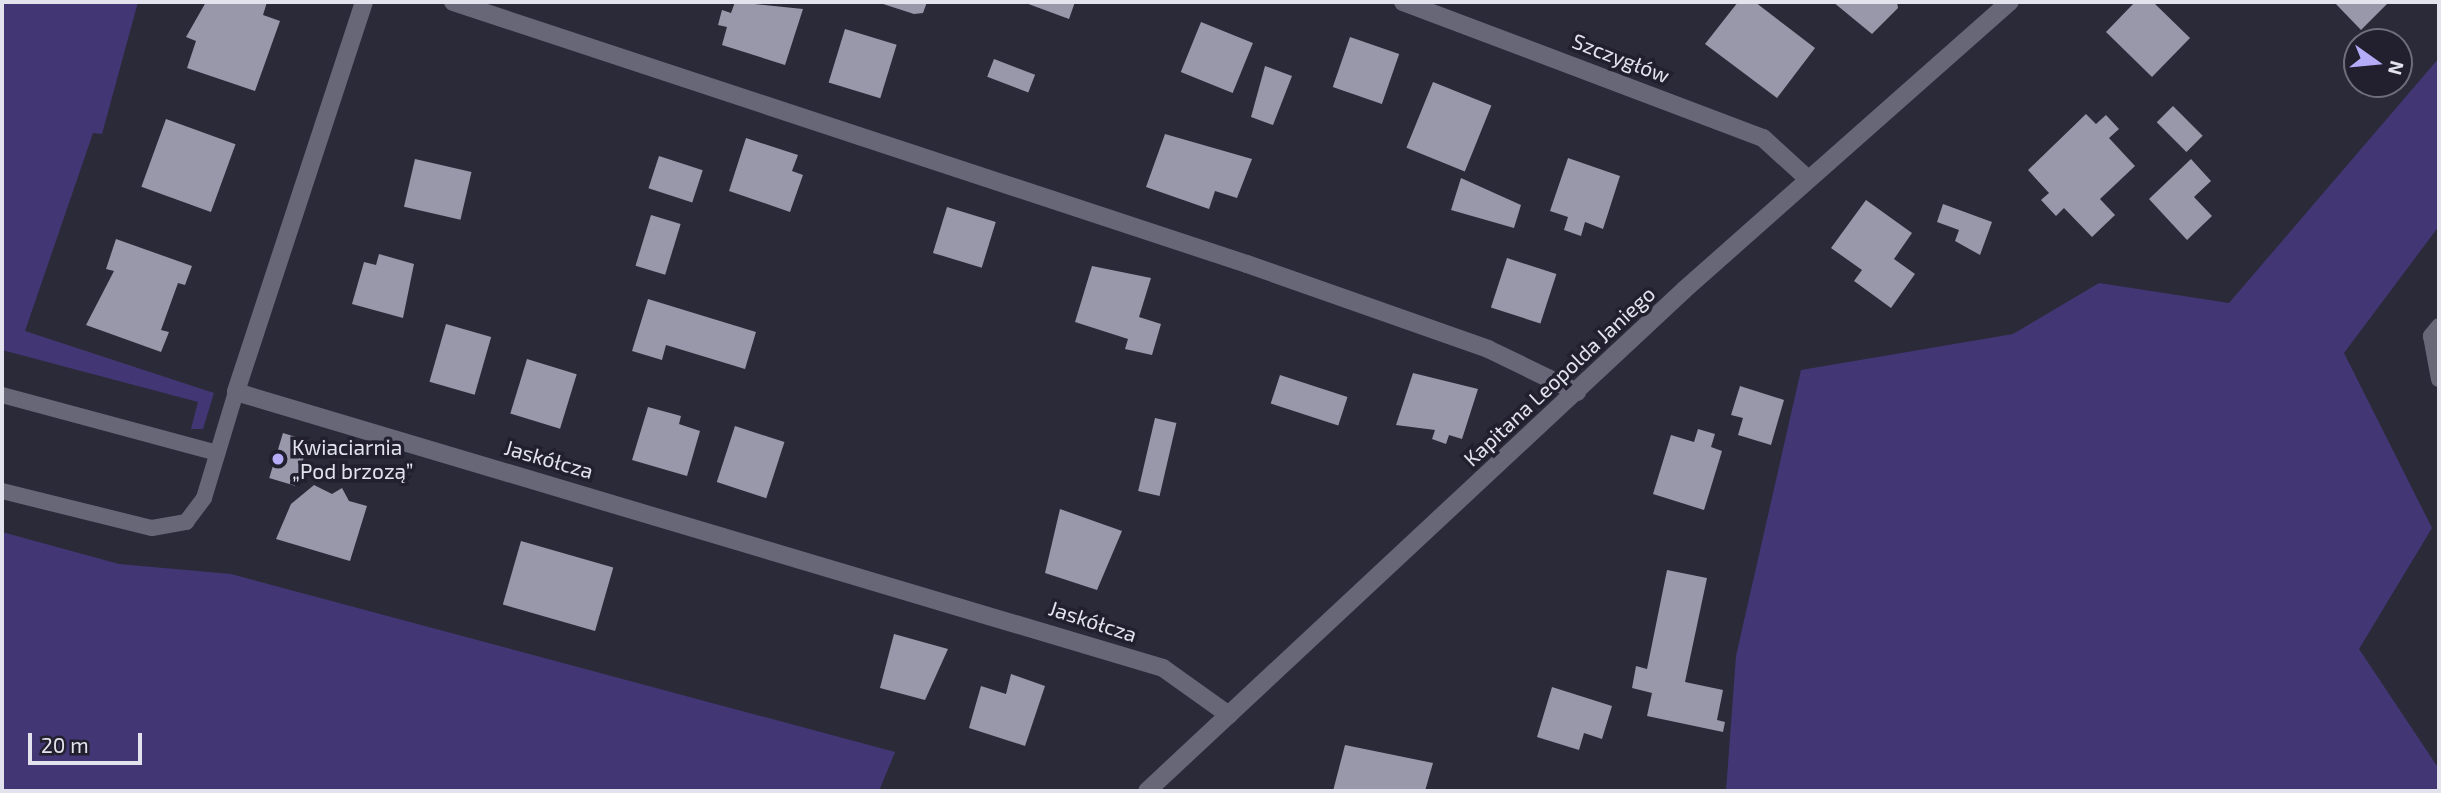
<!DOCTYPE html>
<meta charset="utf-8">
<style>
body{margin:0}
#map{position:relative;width:2441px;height:793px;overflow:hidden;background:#2b2a39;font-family:"Exo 2",sans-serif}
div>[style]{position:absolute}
.green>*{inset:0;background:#423774}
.building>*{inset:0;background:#9998aa;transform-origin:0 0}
.service>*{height:16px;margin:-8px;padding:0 8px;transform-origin:8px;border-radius:8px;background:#686778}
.minor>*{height:18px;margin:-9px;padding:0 9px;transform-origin:9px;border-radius:9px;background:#686778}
.dots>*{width:19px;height:19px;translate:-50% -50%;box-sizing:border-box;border:4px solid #22202f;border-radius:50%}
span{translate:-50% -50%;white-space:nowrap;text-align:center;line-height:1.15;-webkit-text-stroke:7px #22202f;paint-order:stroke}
.street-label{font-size:21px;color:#e3e3ed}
.poi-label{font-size:21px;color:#e3e3ed}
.left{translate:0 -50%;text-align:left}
.frame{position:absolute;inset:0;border:4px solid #e3e3ed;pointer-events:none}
.north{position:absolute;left:2343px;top:28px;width:70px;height:70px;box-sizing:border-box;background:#22202f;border:2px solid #6f6e7b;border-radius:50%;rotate:105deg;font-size:19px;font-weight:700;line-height:28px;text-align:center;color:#e3e3ed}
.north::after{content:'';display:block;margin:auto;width:24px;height:32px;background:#b5acf8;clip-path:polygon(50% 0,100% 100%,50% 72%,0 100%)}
.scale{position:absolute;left:28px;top:733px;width:114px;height:32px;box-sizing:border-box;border:4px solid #e3e3ed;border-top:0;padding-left:9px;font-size:21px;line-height:24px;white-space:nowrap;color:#e3e3ed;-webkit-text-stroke:5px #22202f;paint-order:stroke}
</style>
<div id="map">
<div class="green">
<i style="clip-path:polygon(2px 2px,138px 2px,102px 134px,93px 133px,25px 331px,214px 393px,203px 429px,191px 429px,198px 402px,2px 350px)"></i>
<i style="clip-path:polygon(2439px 58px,2439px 226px,2344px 353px,2432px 528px,2359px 649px,2439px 769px,2439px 791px,1726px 791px,1736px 656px,1801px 370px,2013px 334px,2099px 283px,2229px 303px)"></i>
<i style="clip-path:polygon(2px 532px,119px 564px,231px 574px,895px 752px,879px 791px,2px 791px)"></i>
</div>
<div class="building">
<i style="clip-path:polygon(206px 2px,267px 2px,263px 15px,280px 21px,255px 91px,187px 68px,196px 41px,186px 37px)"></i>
<i style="clip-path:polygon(735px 2px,803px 9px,785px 65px,722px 45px,727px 27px,718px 25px,722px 10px,731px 13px)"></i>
<i style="clip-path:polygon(877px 2px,927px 2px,923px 13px,914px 14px)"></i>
<i style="clip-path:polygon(1023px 2px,1075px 2px,1069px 19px)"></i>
<i style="clip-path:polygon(1738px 2px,1755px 2px,1815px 48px,1777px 98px,1705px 44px)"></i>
<i style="clip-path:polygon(1833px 2px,1897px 2px,1898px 8px,1872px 34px)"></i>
<i style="clip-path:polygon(2135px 2px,2153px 2px,2190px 38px,2152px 77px,2106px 32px)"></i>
<i style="clip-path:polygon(2334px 2px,2389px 2px,2361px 30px)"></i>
<i style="left:1201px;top:22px;width:56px;height:54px;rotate:22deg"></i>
<i style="left:845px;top:29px;width:54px;height:56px;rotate:17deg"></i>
<i style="left:1350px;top:37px;width:52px;height:53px;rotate:19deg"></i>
<i style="left:994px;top:59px;width:44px;height:19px;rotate:21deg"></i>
<i style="clip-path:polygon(1265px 66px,1292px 76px,1273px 125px,1251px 117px)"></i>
<i style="left:1433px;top:82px;width:63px;height:71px;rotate:22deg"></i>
<i style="left:2173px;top:106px;width:42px;height:23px;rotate:45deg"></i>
<i style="clip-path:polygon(2086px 114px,2096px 124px,2106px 115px,2119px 129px,2109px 138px,2135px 166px,2100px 199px,2115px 215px,2092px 237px,2064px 208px,2056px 216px,2041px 200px,2049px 193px,2028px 170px)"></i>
<i style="left:166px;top:119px;width:74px;height:72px;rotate:20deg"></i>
<i style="clip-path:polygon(1165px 134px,1252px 159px,1237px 198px,1215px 191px,1209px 209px,1146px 187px)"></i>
<i style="clip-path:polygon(746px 138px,798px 155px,792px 171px,803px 175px,790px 212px,729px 191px)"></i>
<i style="left:659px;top:156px;width:46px;height:34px;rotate:18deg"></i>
<i style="clip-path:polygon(1568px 158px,1620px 176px,1603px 229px,1585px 222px,1581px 236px,1564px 230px,1568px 217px,1550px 211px)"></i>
<i style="left:415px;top:159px;width:58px;height:49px;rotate:13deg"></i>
<i style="clip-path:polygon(2191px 159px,2211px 181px,2194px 197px,2212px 216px,2187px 240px,2149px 199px)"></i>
<i style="clip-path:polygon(1461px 178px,1521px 205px,1514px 228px,1451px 210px)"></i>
<i style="clip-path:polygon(1866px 200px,1912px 233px,1894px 259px,1915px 274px,1891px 308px,1854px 281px,1862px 270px,1831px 248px)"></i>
<i style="clip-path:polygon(1943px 204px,1992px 222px,1980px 255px,1955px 241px,1959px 230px,1937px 222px)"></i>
<i style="left:947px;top:207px;width:51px;height:48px;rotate:17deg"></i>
<i style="left:651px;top:215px;width:31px;height:53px;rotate:17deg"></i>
<i style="clip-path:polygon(116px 239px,192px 266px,185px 285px,178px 283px,161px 330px,169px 332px,161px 352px,86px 325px,114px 271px,106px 269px)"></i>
<i style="clip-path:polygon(379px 254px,414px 264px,403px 318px,352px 304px,364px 262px,376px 265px)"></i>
<i style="left:1507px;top:258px;width:52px;height:52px;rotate:18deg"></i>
<i style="clip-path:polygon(1092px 266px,1151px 278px,1139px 317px,1161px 324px,1152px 355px,1125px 349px,1128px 339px,1075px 322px)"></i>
<i style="clip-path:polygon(648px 299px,756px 332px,745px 369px,666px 345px,662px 360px,632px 351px)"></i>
<i style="left:446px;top:324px;width:47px;height:60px;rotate:16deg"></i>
<i style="left:527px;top:359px;width:52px;height:57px;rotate:17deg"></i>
<i style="clip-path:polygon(1413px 373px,1478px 389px,1462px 439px,1449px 435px,1446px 444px,1432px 439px,1435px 430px,1396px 425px)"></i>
<i style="left:1280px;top:375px;width:71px;height:30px;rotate:18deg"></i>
<i style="clip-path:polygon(1740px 386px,1784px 400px,1771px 445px,1738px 435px,1743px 418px,1731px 415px)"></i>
<i style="clip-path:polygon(648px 407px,681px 416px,679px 424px,700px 431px,687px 476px,632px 460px)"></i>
<i style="left:1155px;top:418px;width:22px;height:75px;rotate:13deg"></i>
<i style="left:735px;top:426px;width:52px;height:59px;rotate:18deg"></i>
<i style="clip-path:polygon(1698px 429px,1715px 434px,1711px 447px,1722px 451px,1704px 510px,1653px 494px,1671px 435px,1694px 442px)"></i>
<i style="left:283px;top:433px;width:27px;height:47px;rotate:17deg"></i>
<i style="clip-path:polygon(314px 485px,332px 494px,342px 488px,349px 501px,367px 506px,350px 561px,276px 539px,291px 504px)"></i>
<i style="clip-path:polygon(1060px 509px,1122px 531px,1097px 590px,1045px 573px)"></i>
<i style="left:521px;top:541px;width:96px;height:66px;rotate:16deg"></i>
<i style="clip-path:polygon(1667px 570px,1707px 578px,1685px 682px,1723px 690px,1717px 720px,1725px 722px,1723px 732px,1647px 716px,1652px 693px,1632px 688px,1636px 666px,1647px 669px)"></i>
<i style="clip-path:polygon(894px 634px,948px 649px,925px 700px,880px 688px)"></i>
<i style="clip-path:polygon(1011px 674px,1045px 686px,1025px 746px,969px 728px,981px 686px,1006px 694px)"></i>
<i style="clip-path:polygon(1552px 687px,1612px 706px,1602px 739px,1584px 733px,1579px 750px,1537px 737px)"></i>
<i style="clip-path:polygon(1345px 745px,1433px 763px,1425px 791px,1333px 791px)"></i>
</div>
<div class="service">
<i style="left:2439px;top:326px;width:13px;rotate:129deg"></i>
<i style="left:2431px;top:336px;width:44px;rotate:79.5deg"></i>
<i style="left:2px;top:395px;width:223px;rotate:15.1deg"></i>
<i style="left:2px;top:491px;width:154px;rotate:13.9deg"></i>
<i style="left:152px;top:528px;width:35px;rotate:-10deg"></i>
<i style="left:186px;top:522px;width:30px;rotate:-53deg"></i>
<i style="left:204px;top:498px;width:111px;rotate:-73.2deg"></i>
</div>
<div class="minor">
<i style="left:364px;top:2px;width:410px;rotate:108.2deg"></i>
<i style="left:236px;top:392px;width:967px;rotate:16.58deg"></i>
<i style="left:1163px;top:668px;width:81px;rotate:35.5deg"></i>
<i style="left:453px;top:2px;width:836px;rotate:18.26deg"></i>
<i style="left:1247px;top:264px;width:256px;rotate:19.4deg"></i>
<i style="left:1488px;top:349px;width:99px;rotate:25.8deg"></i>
<i style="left:1403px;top:2px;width:385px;rotate:20.7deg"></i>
<i style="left:1763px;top:138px;width:61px;rotate:42.3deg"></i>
<i style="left:1147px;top:791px;width:734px;rotate:-43.01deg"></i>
<i style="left:1684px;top:290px;width:435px;rotate:-41.5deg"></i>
</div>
<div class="dots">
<i style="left:278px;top:459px;background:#b5acf8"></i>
</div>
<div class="street-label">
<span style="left:1621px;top:58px;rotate:21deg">Szczygłów</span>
<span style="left:1559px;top:376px;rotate:-43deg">Kapitana Leopolda Janiego</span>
<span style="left:549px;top:459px;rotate:16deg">Jaskółcza</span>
<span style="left:1093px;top:621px;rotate:18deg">Jaskółcza</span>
</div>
<div class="poi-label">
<span class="left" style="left:292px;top:459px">Kwiaciarnia<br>„Pod brzozą”</span>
</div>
<div class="frame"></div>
<div class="north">N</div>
<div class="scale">20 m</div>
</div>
